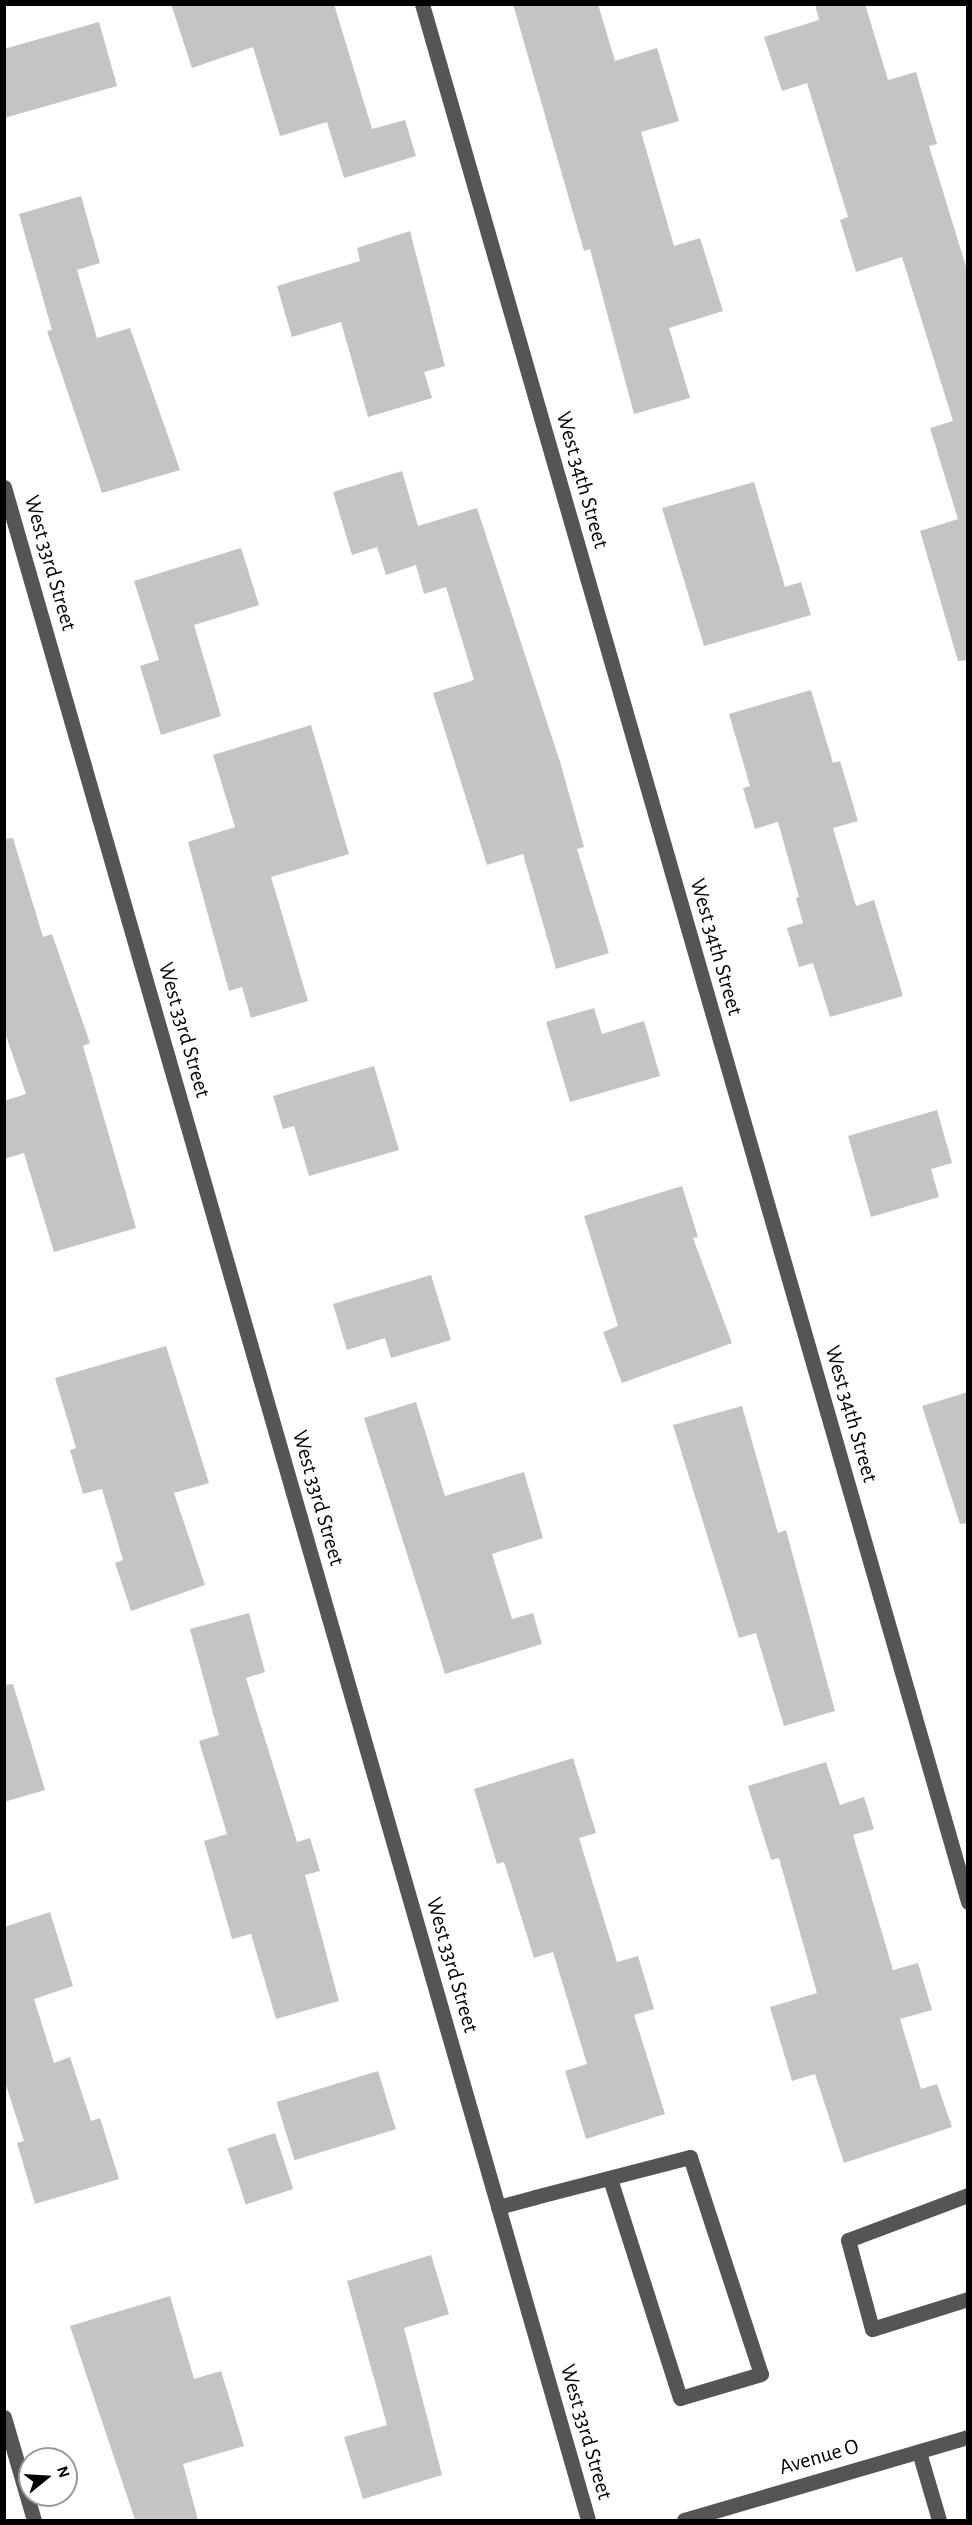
<!DOCTYPE html>
<style>
body{margin:0}
#map{position:relative;width:972px;height:2525px;overflow:hidden;background:#fff;font-family:"Alegreya Sans",sans-serif}
div>[style]{position:absolute}
.building>*{inset:0;background:#c4c4c4;transform-origin:0 0}
.minor>*{height:15px;margin:-7.5px;padding:0 7.5px;transform-origin:7.5px;border-radius:7.5px;background:#555}
span{translate:-50% -50%;white-space:nowrap;text-align:center;line-height:1.15;-webkit-text-stroke:5px #fff;paint-order:stroke}
.street-label{font-size:22px;color:#000}
.frame{position:absolute;inset:0;border:6px solid #000;pointer-events:none}
.north{position:absolute;left:18px;top:2447px;width:60px;height:60px;box-sizing:border-box;background:#fff;border:2px solid #999;border-radius:50%;rotate:72deg;font-size:16px;font-weight:700;line-height:24px;text-align:center;color:#000}
.north::after{content:'';display:block;margin:auto;width:21px;height:27px;background:#000;clip-path:polygon(50% 0,100% 100%,50% 72%,0 100%)}
</style>
<div id="map">
<div class="building">
<i style="clip-path:polygon(171px 4px,334px 4px,372px 129px,405px 120px,416px 156px,344px 178px,327px 122px,280px 136px,253px 47px,192px 68px)"></i>
<i style="clip-path:polygon(513px 4px,598px 4px,615px 61px,657px 48px,679px 121px,641px 132px,674px 246px,700px 238px,723px 311px,669px 328px,690px 398px,634px 414px,590px 249px,584px 251px)"></i>
<i style="clip-path:polygon(815px 4px,865px 4px,888px 80px,916px 72px,937px 144px,929px 146px,968px 273px,968px 660px,958px 661px,920px 531px,958px 519px,930px 428px,953px 421px,902px 257px,856px 272px,840px 220px,848px 217px,807px 83px,782px 91px,764px 37px,819px 20px)"></i>
<i style="clip-path:polygon(99px 22px,117px 86px,4px 118px,4px 49px)"></i>
<i style="clip-path:polygon(81px 196px,100px 263px,77px 270px,97px 338px,130px 328px,180px 470px,102px 493px,47px 331px,52px 330px,19px 214px)"></i>
<i style="clip-path:polygon(410px 231px,445px 366px,424px 372px,432px 398px,368px 417px,341px 322px,292px 337px,277px 286px,360px 261px,357px 248px)"></i>
<i style="clip-path:polygon(402px 471px,418px 526px,477px 508px,561px 765px,584px 847px,577px 849px,609px 953px,556px 969px,523px 854px,487px 865px,433px 693px,474px 680px,446px 587px,424px 594px,416px 565px,386px 575px,377px 547px,352px 555px,333px 492px)"></i>
<i style="clip-path:polygon(754px 482px,785px 587px,801px 582px,811px 615px,704px 646px,662px 508px)"></i>
<i style="clip-path:polygon(241px 548px,259px 605px,194px 625px,221px 716px,161px 735px,140px 666px,159px 660px,134px 581px)"></i>
<i style="clip-path:polygon(811px 690px,833px 763px,840px 761px,858px 821px,833px 828px,856px 906px,874px 900px,903px 996px,830px 1017px,813px 963px,799px 967px,787px 928px,803px 923px,796px 898px,799px 897px,778px 822px,755px 829px,743px 788px,750px 786px,729px 714px)"></i>
<i style="clip-path:polygon(311px 725px,349px 854px,271px 877px,308px 1001px,251px 1018px,242px 987px,229px 991px,188px 842px,235px 827px,213px 755px)"></i>
<i style="clip-path:polygon(13px 838px,43px 937px,52px 934px,90px 1043px,83px 1046px,136px 1228px,54px 1252px,24px 1153px,4px 1159px,4px 1101px,26px 1094px,4px 1030px,4px 839px)"></i>
<i style="clip-path:polygon(594px 1008px,602px 1034px,644px 1021px,660px 1076px,570px 1102px,546px 1022px)"></i>
<i style="clip-path:polygon(374px 1066px,399px 1150px,309px 1176px,294px 1126px,283px 1129px,273px 1096px)"></i>
<i style="clip-path:polygon(937px 1110px,952px 1163px,931px 1169px,939px 1197px,871px 1217px,848px 1136px)"></i>
<i style="clip-path:polygon(682px 1186px,698px 1237px,693px 1238px,732px 1343px,622px 1383px,603px 1332px,618px 1326px,584px 1216px)"></i>
<i style="clip-path:polygon(431px 1275px,451px 1340px,391px 1358px,385px 1338px,347px 1350px,333px 1304px)"></i>
<i style="clip-path:polygon(166px 1346px,209px 1483px,174px 1493px,205px 1585px,131px 1611px,115px 1563px,123px 1560px,102px 1489px,83px 1494px,70px 1450px,76px 1448px,55px 1378px)"></i>
<i style="clip-path:polygon(968px 1392px,968px 1523px,960px 1524px,922px 1406px)"></i>
<i style="clip-path:polygon(416px 1402px,445px 1496px,524px 1472px,543px 1538px,492px 1554px,512px 1619px,533px 1613px,542px 1644px,445px 1674px,364px 1418px)"></i>
<i style="clip-path:polygon(742px 1406px,778px 1533px,786px 1530px,835px 1711px,784px 1726px,756px 1633px,739px 1638px,673px 1425px)"></i>
<i style="clip-path:polygon(249px 1613px,265px 1672px,246px 1678px,297px 1842px,310px 1838px,320px 1871px,305px 1875px,339px 2001px,276px 2019px,251px 1934px,232px 1939px,204px 1841px,227px 1834px,199px 1741px,219px 1735px,190px 1629px)"></i>
<i style="clip-path:polygon(13px 1684px,45px 1790px,4px 1802px,4px 1685px)"></i>
<i style="clip-path:polygon(573px 1758px,596px 1833px,579px 1838px,617px 1962px,638px 1956px,654px 2009px,634px 2015px,665px 2114px,586px 2139px,565px 2071px,587px 2064px,553px 1952px,534px 1958px,504px 1862px,497px 1864px,474px 1789px)"></i>
<i style="clip-path:polygon(826px 1762px,840px 1805px,864px 1797px,874px 1829px,853px 1835px,893px 1970px,918px 1963px,932px 2010px,900px 2019px,921px 2089px,937px 2084px,952px 2127px,844px 2163px,815px 2074px,792px 2081px,770px 2007px,817px 1993px,779px 1858px,771px 1860px,748px 1786px)"></i>
<i style="clip-path:polygon(50px 1912px,73px 1986px,34px 1999px,54px 2063px,70px 2057px,91px 2121px,100px 2118px,119px 2179px,35px 2204px,17px 2143px,24px 2141px,4px 2079px,4px 1927px)"></i>
<i style="left:378px;top:2071px;width:61px;height:106px;rotate:73deg"></i>
<i style="left:275px;top:2133px;width:59px;height:50px;rotate:72deg"></i>
<i style="clip-path:polygon(431px 2255px,449px 2314px,404px 2328px,442px 2475px,363px 2499px,344px 2437px,387px 2425px,347px 2281px)"></i>
<i style="clip-path:polygon(170px 2296px,194px 2379px,221px 2371px,244px 2446px,183px 2464px,198px 2520px,135px 2520px,70px 2326px)"></i>
</div>
<div class="minor">
<i style="left:422px;top:4px;width:1975px;rotate:73.95deg"></i>
<i style="left:4px;top:487px;width:2115px;rotate:73.97deg"></i>
<i style="left:968px;top:2195px;width:128px;rotate:159.4deg"></i>
<i style="left:848px;top:2240px;width:92px;rotate:74.9deg"></i>
<i style="left:872px;top:2329px;width:101px;rotate:-17.4deg"></i>
<i style="left:498px;top:2207px;width:38px;rotate:-15deg"></i>
<i style="left:535px;top:2197px;width:160px;rotate:-14.5deg"></i>
<i style="left:690px;top:2157px;width:228px;rotate:71.9deg"></i>
<i style="left:761px;top:2374px;width:84px;rotate:163.5deg"></i>
<i style="left:680px;top:2398px;width:231px;rotate:-107.7deg"></i>
<i style="left:4px;top:2417px;width:107px;rotate:73.8deg"></i>
<i style="left:919px;top:2452px;width:71px;rotate:73.6deg"></i>
<i style="left:684px;top:2520px;width:296px;rotate:-16.3deg"></i>
</div>
<div class="street-label">
<span style="left:582px;top:480px;rotate:74deg">West 34th Street</span>
<span style="left:50px;top:563px;rotate:74deg">West 33rd Street</span>
<span style="left:716px;top:947px;rotate:74deg">West 34th Street</span>
<span style="left:184px;top:1030px;rotate:74deg">West 33rd Street</span>
<span style="left:851px;top:1414px;rotate:74deg">West 34th Street</span>
<span style="left:318px;top:1498px;rotate:74deg">West 33rd Street</span>
<span style="left:452px;top:1965px;rotate:74deg">West 33rd Street</span>
<span style="left:586px;top:2432px;rotate:74deg">West 33rd Street</span>
<span style="left:819px;top:2457px;rotate:-16deg">Avenue O</span>
</div>
<div class="frame"></div>
<div class="north">N</div>
</div>
